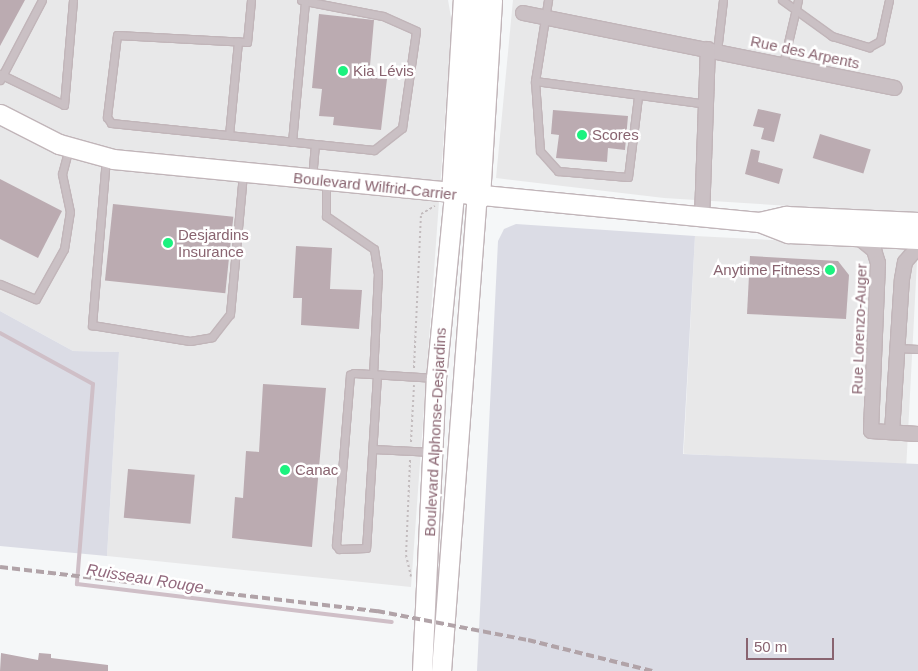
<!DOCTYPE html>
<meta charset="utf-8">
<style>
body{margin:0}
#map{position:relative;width:918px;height:671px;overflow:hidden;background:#f5f7f8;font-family:Helvetica,sans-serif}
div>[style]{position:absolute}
.built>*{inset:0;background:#e8e8e9;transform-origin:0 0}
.green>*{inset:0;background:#dbdce5}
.stream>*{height:4px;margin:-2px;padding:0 2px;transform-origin:2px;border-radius:2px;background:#cfbfc7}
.building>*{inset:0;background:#bbabb1;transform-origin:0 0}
.path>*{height:2px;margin-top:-1px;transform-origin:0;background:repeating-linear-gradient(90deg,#c2bbbd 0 2.5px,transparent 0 5px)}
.roads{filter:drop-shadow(1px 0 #c1b5b9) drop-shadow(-1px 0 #c1b5b9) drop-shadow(0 1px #c1b5b9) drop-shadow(0 -1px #c1b5b9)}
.lane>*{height:7px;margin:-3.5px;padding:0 3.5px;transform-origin:3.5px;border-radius:3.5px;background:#cac0c4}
.street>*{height:14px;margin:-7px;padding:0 7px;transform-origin:7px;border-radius:7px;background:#cac0c4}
.secondary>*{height:19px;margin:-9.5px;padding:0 9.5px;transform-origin:9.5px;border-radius:9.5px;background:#fff}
.highway>*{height:25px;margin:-12.5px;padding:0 12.5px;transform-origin:12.5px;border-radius:12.5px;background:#fff}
.rail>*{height:4px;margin-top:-2px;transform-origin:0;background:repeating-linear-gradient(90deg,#b1a3a8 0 8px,transparent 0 12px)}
.dots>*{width:14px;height:14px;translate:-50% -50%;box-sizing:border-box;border:2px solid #fff;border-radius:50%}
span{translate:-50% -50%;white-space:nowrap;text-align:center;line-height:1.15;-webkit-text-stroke:5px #fff;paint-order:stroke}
.street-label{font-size:15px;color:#896470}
.poi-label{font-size:15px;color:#896470}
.left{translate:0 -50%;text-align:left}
.right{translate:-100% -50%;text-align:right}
.water-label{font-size:16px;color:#936a7e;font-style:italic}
.scale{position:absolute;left:746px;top:638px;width:88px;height:22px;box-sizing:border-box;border:2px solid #896470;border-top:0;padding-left:6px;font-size:15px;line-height:18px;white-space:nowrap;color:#896470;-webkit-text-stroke:4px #fff;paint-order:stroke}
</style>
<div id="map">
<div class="built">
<i style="clip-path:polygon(0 0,448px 0,452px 23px,411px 587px,107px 556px,119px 352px,73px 351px,0 311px)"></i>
<i style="clip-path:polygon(513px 0,918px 0,918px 214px,664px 198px,496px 178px)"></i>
<i style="left:695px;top:236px;width:223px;height:218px;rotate:3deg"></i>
</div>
<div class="green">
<i style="clip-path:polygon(516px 224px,695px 236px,683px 454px,918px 464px,918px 671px,477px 671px,498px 241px,504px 229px)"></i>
<i style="clip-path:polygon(0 311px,73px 351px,119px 352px,107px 556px,0 546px)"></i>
</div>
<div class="stream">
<i style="left:0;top:333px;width:106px;rotate:28.7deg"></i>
<i style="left:93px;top:384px;width:201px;rotate:94.6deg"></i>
<i style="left:77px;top:584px;width:317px;rotate:6.9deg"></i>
</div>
<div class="building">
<i style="clip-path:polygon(0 0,25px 0,0 46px)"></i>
<i style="clip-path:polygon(319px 14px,374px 20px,369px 77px,387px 79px,381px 130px,333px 125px,334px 117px,319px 116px,322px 89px,312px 88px)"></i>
<i style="clip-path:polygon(758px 109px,781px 114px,774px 142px,761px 139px,764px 128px,753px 126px)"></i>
<i style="clip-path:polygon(553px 110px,628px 116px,625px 150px,608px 148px,607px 162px,556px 158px,559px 135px,551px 134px)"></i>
<i style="left:820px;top:134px;width:53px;height:25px;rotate:17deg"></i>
<i style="clip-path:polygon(751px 149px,760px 151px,758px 162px,783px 169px,779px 184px,745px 174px)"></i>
<i style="clip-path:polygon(0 179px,62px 211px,38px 258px,0 239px)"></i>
<i style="left:113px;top:204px;width:121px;height:77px;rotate:6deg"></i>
<i style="clip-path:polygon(296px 246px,332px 248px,330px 289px,362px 290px,359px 329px,301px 325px,302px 298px,293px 298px)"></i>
<i style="clip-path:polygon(750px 256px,838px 261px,849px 275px,846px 319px,747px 314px)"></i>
<i style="clip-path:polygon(263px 384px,326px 388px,312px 547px,232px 538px,235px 497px,243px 498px,246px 451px,259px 452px)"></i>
<i style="left:128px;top:469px;width:67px;height:49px;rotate:5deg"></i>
<i style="clip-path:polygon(1px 653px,38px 660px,39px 653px,51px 654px,51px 658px,108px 665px,108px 671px,0 671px)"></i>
</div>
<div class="path">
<i style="left:414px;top:368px;width:154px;rotate:-87.4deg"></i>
<i style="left:421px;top:214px;width:16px;rotate:-30deg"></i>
<i style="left:411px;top:442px;width:57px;rotate:-87deg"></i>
<i style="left:410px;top:460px;width:95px;rotate:92.4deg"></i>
<i style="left:406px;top:555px;width:22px;rotate:77deg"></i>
</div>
<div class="roads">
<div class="lane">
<i style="left:251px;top:0;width:42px;rotate:95.4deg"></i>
<i style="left:247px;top:42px;width:130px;rotate:-176.9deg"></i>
<i style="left:117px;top:35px;width:83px;rotate:97deg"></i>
<i style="left:107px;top:117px;width:7px;rotate:56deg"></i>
<i style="left:111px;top:123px;width:205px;rotate:5.9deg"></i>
<i style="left:315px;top:144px;width:32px;rotate:95deg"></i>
<i style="left:548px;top:0;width:82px;rotate:99.1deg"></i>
<i style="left:535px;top:81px;width:174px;rotate:7.6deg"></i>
<i style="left:782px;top:0;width:62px;rotate:35.8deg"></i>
<i style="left:832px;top:36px;width:39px;rotate:17deg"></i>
<i style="left:869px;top:47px;width:13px;rotate:-29deg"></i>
<i style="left:880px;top:41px;width:42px;rotate:-77.6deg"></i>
<i style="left:305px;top:1px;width:79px;rotate:10.9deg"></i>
<i style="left:383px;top:16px;width:36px;rotate:24deg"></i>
<i style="left:416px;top:31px;width:98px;rotate:98.2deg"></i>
<i style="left:402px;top:128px;width:36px;rotate:142deg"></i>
<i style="left:374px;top:150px;width:59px;rotate:-174.2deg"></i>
<i style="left:717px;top:51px;width:51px;rotate:-83.3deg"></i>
<i style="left:783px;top:64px;width:66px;rotate:-76.8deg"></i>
<i style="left:0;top:74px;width:71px;rotate:25.8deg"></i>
<i style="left:64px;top:105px;width:105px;rotate:-85.1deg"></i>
<i style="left:0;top:80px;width:90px;rotate:-62.3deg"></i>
<i style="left:535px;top:81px;width:70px;rotate:85.9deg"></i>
<i style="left:540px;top:151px;width:27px;rotate:48deg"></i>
<i style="left:558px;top:171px;width:70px;rotate:4.9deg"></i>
<i style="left:628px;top:177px;width:81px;rotate:-82.9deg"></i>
<i style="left:229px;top:135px;width:94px;rotate:-84.5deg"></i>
<i style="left:292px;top:142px;width:142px;rotate:-84.7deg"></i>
<i style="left:305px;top:1px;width:4px;rotate:-166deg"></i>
<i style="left:106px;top:158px;width:168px;rotate:94.8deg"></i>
<i style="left:92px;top:325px;width:99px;rotate:9.3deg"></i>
<i style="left:190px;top:341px;width:22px;rotate:-10deg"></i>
<i style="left:212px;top:337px;width:29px;rotate:-52deg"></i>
<i style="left:230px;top:314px;width:142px;rotate:-84.7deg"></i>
<i style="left:326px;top:181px;width:35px;rotate:90deg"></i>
<i style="left:326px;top:216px;width:58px;rotate:34.5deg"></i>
<i style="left:374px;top:249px;width:24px;rotate:81deg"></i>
<i style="left:378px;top:273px;width:101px;rotate:92.8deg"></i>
<i style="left:0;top:284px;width:39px;rotate:23deg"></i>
<i style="left:36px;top:299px;width:57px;rotate:-60.8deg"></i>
<i style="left:64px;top:249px;width:37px;rotate:-81deg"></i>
<i style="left:70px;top:212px;width:39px;rotate:-102deg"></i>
<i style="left:62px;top:174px;width:27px;rotate:-75deg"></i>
<i style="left:897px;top:348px;width:21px;rotate:3deg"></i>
<i style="left:377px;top:375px;width:173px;rotate:93.6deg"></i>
<i style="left:366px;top:548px;width:27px;rotate:178deg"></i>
<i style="left:339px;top:549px;width:5px;rotate:-127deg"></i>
<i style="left:336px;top:545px;width:171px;rotate:-85.3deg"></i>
<i style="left:350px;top:375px;width:4px;rotate:-27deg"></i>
<i style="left:354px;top:373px;width:82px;rotate:3.5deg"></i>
<i style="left:373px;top:449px;width:60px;rotate:2.9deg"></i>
</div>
<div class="street">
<i style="left:523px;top:13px;width:379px;rotate:11.4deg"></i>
<i style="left:702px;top:218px;width:169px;rotate:-88deg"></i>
<i style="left:858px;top:237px;width:21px;rotate:39deg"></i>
<i style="left:874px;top:250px;width:14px;rotate:73deg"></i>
<i style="left:878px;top:263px;width:168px;rotate:92.4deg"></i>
<i style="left:871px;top:431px;width:47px;rotate:3.7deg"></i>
<i style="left:892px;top:432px;width:153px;rotate:-86.3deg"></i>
<i style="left:902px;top:279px;width:17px;rotate:-80deg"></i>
<i style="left:905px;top:262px;width:20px;rotate:-49deg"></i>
</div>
<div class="secondary">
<i style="left:0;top:114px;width:66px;rotate:27deg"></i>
<i style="left:59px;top:144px;width:56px;rotate:15.5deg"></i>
<i style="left:113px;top:159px;width:649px;rotate:5.57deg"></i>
<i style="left:759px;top:222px;width:31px;rotate:21deg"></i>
<i style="left:788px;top:233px;width:130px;rotate:2.6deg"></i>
<i style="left:759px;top:222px;width:28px;rotate:-13deg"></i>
<i style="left:786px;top:216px;width:132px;rotate:2.6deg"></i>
<i style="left:422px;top:671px;width:293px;rotate:-87.3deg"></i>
<i style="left:436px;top:378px;width:185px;rotate:-84.4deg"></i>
<i style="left:441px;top:671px;width:475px;rotate:-85.7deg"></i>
</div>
<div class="highway">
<i style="left:454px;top:194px;width:194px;rotate:-86.5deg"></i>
<i style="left:477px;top:197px;width:197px;rotate:-86.5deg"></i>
</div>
</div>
<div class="rail">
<i style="left:0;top:567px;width:380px;rotate:6.7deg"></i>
<i style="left:377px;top:611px;width:154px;rotate:10.9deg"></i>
<i style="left:528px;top:640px;width:128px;rotate:14deg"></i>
</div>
<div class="dots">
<i style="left:343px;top:71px;background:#1bf27f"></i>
<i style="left:582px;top:135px;background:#1bf27f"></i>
<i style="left:168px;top:243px;background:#1bf27f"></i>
<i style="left:830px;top:270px;background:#1bf27f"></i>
<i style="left:285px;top:470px;background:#1bf27f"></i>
</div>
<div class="street-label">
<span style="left:805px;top:52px;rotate:12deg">Rue des Arpents</span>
<span style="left:375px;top:186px;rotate:6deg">Boulevard Wilfrid-Carrier</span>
<span style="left:859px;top:329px;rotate:-88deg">Rue Lorenzo-Auger</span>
<span style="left:435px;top:432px;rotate:-87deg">Boulevard Alphonse-Desjardins</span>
</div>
<div class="poi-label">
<span class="left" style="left:353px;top:71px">Kia Lévis</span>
<span class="left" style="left:592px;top:135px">Scores</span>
<span class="left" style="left:178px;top:243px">Desjardins<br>Insurance</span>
<span class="right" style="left:820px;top:270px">Anytime Fitness</span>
<span class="left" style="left:295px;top:470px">Canac</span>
</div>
<div class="water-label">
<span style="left:145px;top:579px;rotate:9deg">Ruisseau Rouge</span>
</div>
<div class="scale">50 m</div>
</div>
